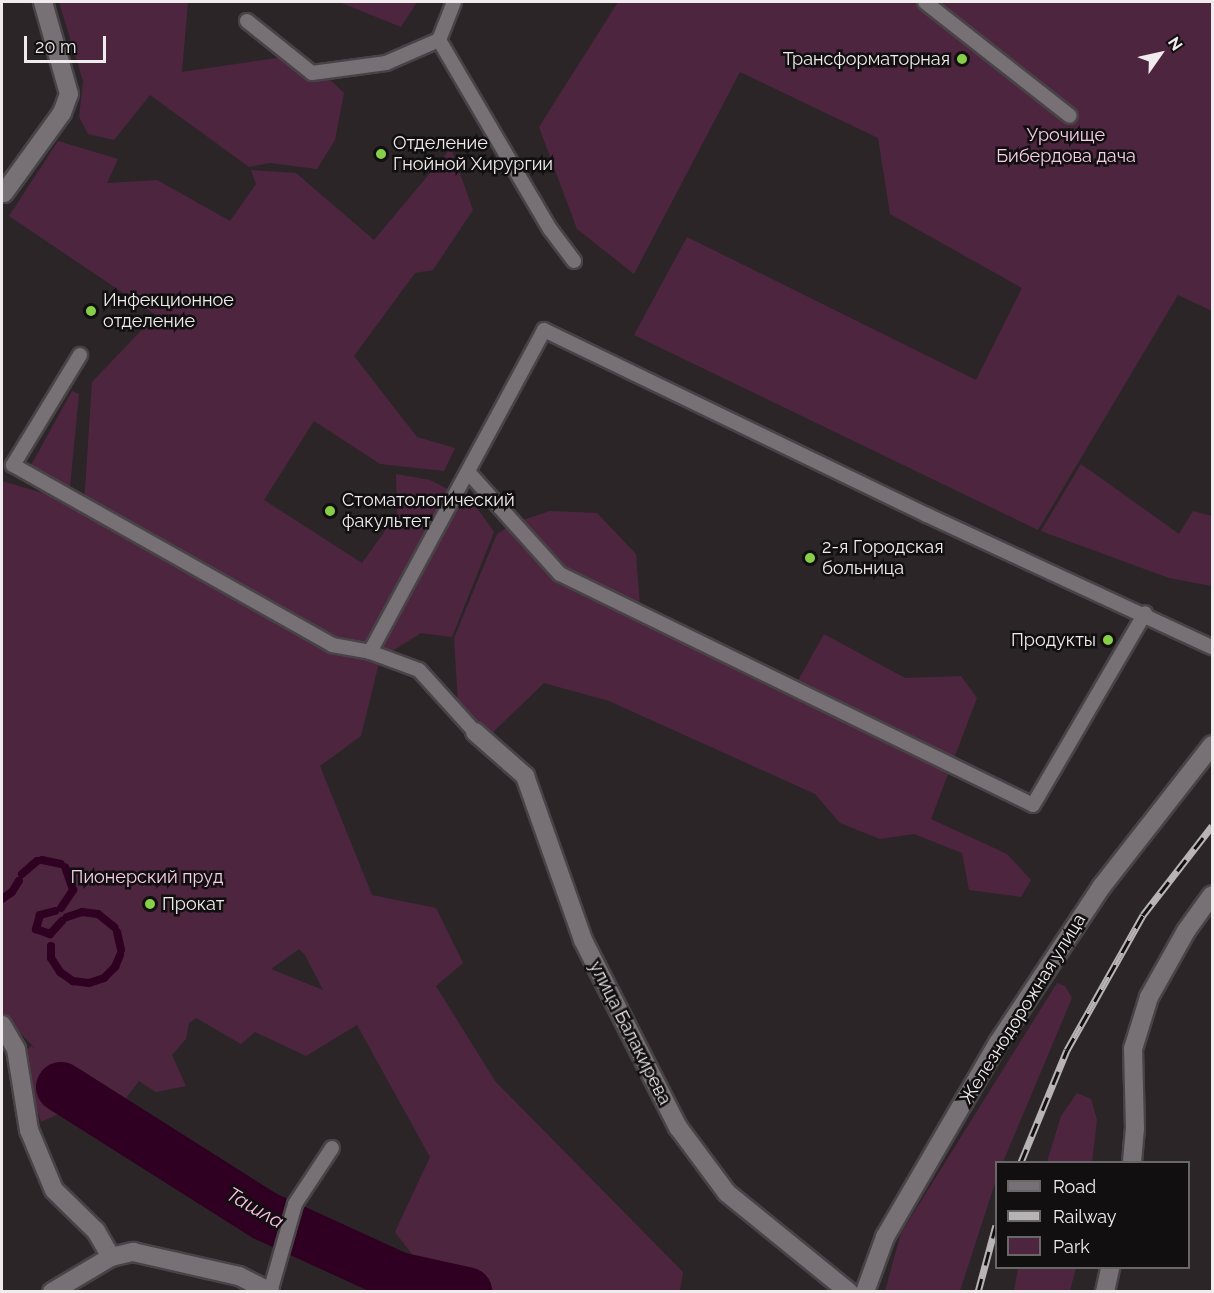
<!DOCTYPE html>
<meta charset="utf-8">
<style>
body{margin:0}
#map{position:relative;width:1214px;height:1293px;overflow:hidden;background:#2b2528;font-family:Raleway,sans-serif}
div>[style]{position:absolute}
.green>*{inset:0;background:#4e253f}
.stream>*{height:8px;margin:-4px;padding:0 4px;transform-origin:4px;border-radius:4px;background:#2f0021}
.river>*{height:50px;margin:-25px;padding:0 25px;transform-origin:25px;border-radius:25px;background:#2f0021}
.roads{filter:drop-shadow(2px 0 #484346) drop-shadow(-2px 0 #484346) drop-shadow(0 2px #484346) drop-shadow(0 -2px #484346)}
.lane>*{height:14px;margin:-7px;padding:0 7px;transform-origin:7px;border-radius:7px;background:#777074}
.street>*{height:18px;margin:-9px;padding:0 9px;transform-origin:9px;border-radius:9px;background:#777074}
.rail>*{height:7px;margin-top:-3.5px;transform-origin:0;background:repeating-linear-gradient(90deg,#110f10 0 14px,#b8b4b6 0 28px);box-sizing:border-box;border-block:2px solid #b8b4b6}
.dots>*{width:16px;height:16px;translate:-50% -50%;box-sizing:border-box;border:3px solid #110f10;border-radius:50%}
span{translate:-50% -50%;white-space:nowrap;text-align:center;line-height:1.15;-webkit-text-stroke:5px #110f10;paint-order:stroke}
.poi-label{font-size:18px;color:#f0ecee}
.right{translate:-100% -50%;text-align:right}
.left{translate:0 -50%;text-align:left}
.park-label{font-size:18px;color:#f9cee7}
.street-label{font-size:18px;color:#f0ecee}
.water-label{font-size:20px;color:#febfe5;font-style:italic}
.frame{position:absolute;inset:0;border:3px solid #f0ecee;pointer-events:none}
.legend{position:absolute;left:995px;top:1161px;width:195px;height:108px;box-sizing:border-box;background:#110f10;border:2px solid #6a6769;margin:0;padding:8px 10px;list-style:none;font-size:18px;color:#f0ecee}
.legend li{display:flex;align-items:center;gap:12px;height:30px}
.legend b{width:30px;border:2px solid #6a6769}
.north{position:absolute;left:1130px;top:24px;width:60px;height:60px;-webkit-text-stroke:4px #110f10;paint-order:stroke;rotate:56deg;font-size:16px;font-weight:700;line-height:24px;text-align:center;color:#f0ecee}
.north::after{content:'';display:block;margin:auto;width:21px;height:27px;background:#f0ecee;clip-path:polygon(50% 0,100% 100%,50% 72%,0 100%)}
.scale{position:absolute;left:24px;top:36px;width:82px;height:27px;box-sizing:border-box;border:3px solid #f0ecee;border-top:0;padding-left:8px;font-size:18px;line-height:21px;white-space:nowrap;color:#f0ecee;-webkit-text-stroke:4px #110f10;paint-order:stroke}
</style>
<div id="map">
<div class="green">
<i style="clip-path:polygon(59px 2px,188px 2px,182px 72px,303px 54px,344px 93px,335px 140px,317px 169px,270px 163px,249px 167px,150px 95px,114px 140px,88px 134px,79px 117px,83px 81px)"></i>
<i style="clip-path:polygon(339px 2px,417px 2px,401px 27px)"></i>
<i style="clip-path:polygon(618px 2px,1212px 2px,1212px 311px,1178px 295px,1038px 530px,634px 335px,687px 237px,976px 380px,1022px 288px,890px 214px,878px 138px,740px 72px,634px 274px,577px 229px,539px 127px)"></i>
<i style="clip-path:polygon(evenodd,58px 141px,118px 159px,107px 183px,157px 180px,230px 221px,256px 184px,251px 170px,296px 173px,374px 240px,451px 148px,473px 210px,433px 270px,415px 273px,354px 356px,417px 437px,455px 448px,444px 471px,380px 464px,314px 421px,264px 500px,362px 563px,397px 514px,396px 474px,430px 480px,473px 502px,494px 532px,452px 637px,421px 633px,380px 659px,361px 736px,320px 766px,372px 895px,436px 908px,463px 963px,436px 986px,495px 1081px,683px 1272px,680px 1291px,478px 1291px,421px 1266px,395px 1232px,430px 1157px,357px 1025px,306px 1056px,255px 1032px,241px 1044px,196px 1018px,189px 1023px,186px 1039px,172px 1055px,186px 1086px,156px 1092px,139px 1081px,123px 1102px,103px 1094px,41px 1122px,38px 1113px,11px 1090px,14px 1062px,31px 1046px,35px 1048px,2px 1015px,2px 481px,84px 505px,92px 382px,156px 315px,9px 216px,58px 141px,299px 949px,305px 955px,323px 990px,271px 969px,299px 949px)"></i>
<i style="clip-path:polygon(72px 391px,79px 394px,70px 487px,31px 465px)"></i>
<i style="clip-path:polygon(1081px 464px,1179px 534px,1193px 511px,1212px 516px,1212px 586px,1169px 578px,1041px 531px)"></i>
<i style="clip-path:polygon(550px 511px,597px 513px,636px 554px,641px 620px,791px 693px,824px 634px,905px 678px,961px 676px,977px 698px,931px 819px,1007px 854px,1031px 880px,1021px 897px,969px 890px,962px 853px,914px 834px,880px 839px,840px 823px,815px 794px,609px 701px,544px 683px,489px 736px,458px 703px,454px 638px,497px 534px,514px 523px)"></i>
<i style="clip-path:polygon(1057px 983px,1065px 986px,1072px 998px,1003px 1162px,996px 1162px,996px 1180px,960px 1291px,885px 1291px,901px 1233px)"></i>
<i style="clip-path:polygon(1077px 1093px,1091px 1099px,1097px 1120px,1092px 1162px,1047px 1162px,1061px 1116px)"></i>
<i style="clip-path:polygon(1018px 1268px,1076px 1268px,1070px 1291px,1014px 1291px)"></i>
</div>
<div class="stream">
<i style="left:42px;top:860px;width:19px;rotate:12deg"></i>
<i style="left:22px;top:874px;width:20px;rotate:-41deg"></i>
<i style="left:2px;top:899px;width:12px;rotate:-35deg"></i>
<i style="left:12px;top:892px;width:13px;rotate:-58deg"></i>
<i style="left:61px;top:908px;width:22px;rotate:-56deg"></i>
<i style="left:73px;top:890px;width:24px;rotate:-109deg"></i>
<i style="left:55px;top:911px;width:16px;rotate:165deg"></i>
<i style="left:40px;top:915px;width:15px;rotate:106deg"></i>
<i style="left:36px;top:929px;width:15px;rotate:20deg"></i>
<i style="left:50px;top:934px;width:18px;rotate:-47deg"></i>
<i style="left:67px;top:917px;width:16px;rotate:-18deg"></i>
<i style="left:82px;top:912px;width:16px;rotate:7deg"></i>
<i style="left:98px;top:914px;width:21px;rotate:39deg"></i>
<i style="left:117px;top:932px;width:18px;rotate:77deg"></i>
<i style="left:51px;top:946px;width:12px;rotate:90deg"></i>
<i style="left:51px;top:958px;width:17px;rotate:57deg"></i>
<i style="left:60px;top:972px;width:16px;rotate:35deg"></i>
<i style="left:73px;top:981px;width:16px;rotate:7deg"></i>
<i style="left:89px;top:983px;width:16px;rotate:-18deg"></i>
<i style="left:104px;top:978px;width:16px;rotate:-45deg"></i>
<i style="left:115px;top:967px;width:13px;rotate:-67deg"></i>
</div>
<div class="river">
<i style="left:61px;top:1087px;width:241px;rotate:32.3deg"></i>
<i style="left:265px;top:1216px;width:146px;rotate:24.6deg"></i>
<i style="left:398px;top:1277px;width:71px;rotate:12.3deg"></i>
</div>
<div class="roads">
<div class="lane">
<i style="left:925px;top:2px;width:184px;rotate:38.2deg"></i>
<i style="left:247px;top:21px;width:83px;rotate:38.7deg"></i>
<i style="left:312px;top:73px;width:75px;rotate:-7.7deg"></i>
<i style="left:386px;top:63px;width:58px;rotate:-23.5deg"></i>
<i style="left:439px;top:40px;width:219px;rotate:59.6deg"></i>
<i style="left:550px;top:229px;width:40px;rotate:53deg"></i>
<i style="left:439px;top:40px;width:41px;rotate:-68.5deg"></i>
<i style="left:80px;top:355px;width:129px;rotate:121.3deg"></i>
<i style="left:13px;top:465px;width:366px;rotate:29.4deg"></i>
<i style="left:332px;top:645px;width:39px;rotate:10deg"></i>
<i style="left:370px;top:652px;width:366px;rotate:-61.6deg"></i>
<i style="left:544px;top:330px;width:425px;rotate:25.8deg"></i>
<i style="left:927px;top:515px;width:314px;rotate:24.9deg"></i>
<i style="left:468px;top:472px;width:137px;rotate:48deg"></i>
<i style="left:560px;top:574px;width:526px;rotate:26.03deg"></i>
<i style="left:1033px;top:805px;width:222px;rotate:-59.7deg"></i>
<i style="left:370px;top:652px;width:52px;rotate:20.2deg"></i>
<i style="left:419px;top:670px;width:84px;rotate:47.9deg"></i>
<i style="left:270px;top:1292px;width:91px;rotate:-74.1deg"></i>
<i style="left:295px;top:1204px;width:67px;rotate:-56.5deg"></i>
</div>
<div class="street">
<i style="left:4px;top:193px;width:99px;rotate:-54.1deg"></i>
<i style="left:62px;top:113px;width:20px;rotate:-70deg"></i>
<i style="left:69px;top:94px;width:96px;rotate:-105.8deg"></i>
<i style="left:475px;top:732px;width:67px;rotate:41.3deg"></i>
<i style="left:525px;top:776px;width:174px;rotate:70.5deg"></i>
<i style="left:583px;top:940px;width:210px;rotate:63.1deg"></i>
<i style="left:678px;top:1127px;width:82px;rotate:53.4deg"></i>
<i style="left:727px;top:1193px;width:157px;rotate:39.1deg"></i>
<i style="left:2px;top:1025px;width:28px;rotate:60deg"></i>
<i style="left:16px;top:1049px;width:82px;rotate:80.9deg"></i>
<i style="left:29px;top:1130px;width:65px;rotate:67.4deg"></i>
<i style="left:54px;top:1190px;width:59px;rotate:44.3deg"></i>
<i style="left:96px;top:1231px;width:30px;rotate:60deg"></i>
<i style="left:1132px;top:1162px;width:33px;rotate:-85deg"></i>
<i style="left:1135px;top:1129px;width:80px;rotate:-91.4deg"></i>
<i style="left:1133px;top:1049px;width:54px;rotate:-72.9deg"></i>
<i style="left:1149px;top:997px;width:76px;rotate:-60.7deg"></i>
<i style="left:1186px;top:931px;width:44px;rotate:-54.2deg"></i>
<i style="left:52px;top:1292px;width:69px;rotate:-30.7deg"></i>
<i style="left:111px;top:1257px;width:23px;rotate:-13deg"></i>
<i style="left:133px;top:1252px;width:109px;rotate:12.8deg"></i>
<i style="left:239px;top:1276px;width:35px;rotate:27deg"></i>
<i style="left:865px;top:1292px;width:59px;rotate:-70deg"></i>
<i style="left:885px;top:1237px;width:225px;rotate:-59.8deg"></i>
<i style="left:998px;top:1043px;width:188px;rotate:-56.5deg"></i>
<i style="left:1102px;top:886px;width:179px;rotate:-52deg"></i>
<i style="left:1105px;top:1292px;width:25px;rotate:-78deg"></i>
</div>
</div>
<div class="rail">
<i style="left:1021px;top:1162px;width:121px;rotate:-67.7deg"></i>
<i style="left:1067px;top:1050px;width:155px;rotate:-60.6deg"></i>
<i style="left:1143px;top:915px;width:113px;rotate:-52.2deg"></i>
<i style="left:978px;top:1292px;width:69px;rotate:-75deg"></i>
</div>
<div class="dots">
<i style="left:962px;top:59px;background:#88cf49"></i>
<i style="left:381px;top:154px;background:#88cf49"></i>
<i style="left:91px;top:311px;background:#88cf49"></i>
<i style="left:330px;top:511px;background:#88cf49"></i>
<i style="left:810px;top:558px;background:#88cf49"></i>
<i style="left:1108px;top:640px;background:#88cf49"></i>
<i style="left:150px;top:904px;background:#88cf49"></i>
</div>
<div class="poi-label">
<span class="right" style="left:950px;top:59px">Трансформаторная</span>
<span class="left" style="left:393px;top:154px">Отделение<br>Гнойной Хирургии</span>
<span class="left" style="left:103px;top:311px">Инфекционное<br>отделение</span>
<span class="left" style="left:342px;top:511px">Стоматологический<br>факультет</span>
<span class="left" style="left:822px;top:558px">2-я Городская<br>больница</span>
<span class="right" style="left:1096px;top:640px">Продукты</span>
<span class="left" style="left:162px;top:904px">Прокат</span>
</div>
<div class="park-label">
<span style="left:1066px;top:146px">Урочище<br>Бибердова дача</span>
<span style="left:147px;top:877px">Пионерский пруд</span>
</div>
<div class="street-label">
<span style="left:1023px;top:1009px;rotate:-58deg">Железнодорожная улица</span>
<span style="left:630px;top:1033px;rotate:63deg">улица Балакирева</span>
</div>
<div class="water-label">
<span style="left:255px;top:1208px;rotate:30deg">Ташла</span>
</div>
<div class="frame"></div>
<ul class="legend">
<li><b style="height:8px;background:#777074"></b>Road</li>
<li><b style="height:8px;background:#b8b4b6"></b>Railway</li>
<li><b style="height:16px;background:#4e253f"></b>Park</li>
</ul>
<div class="north">N</div>
<div class="scale">20 m</div>
</div>
